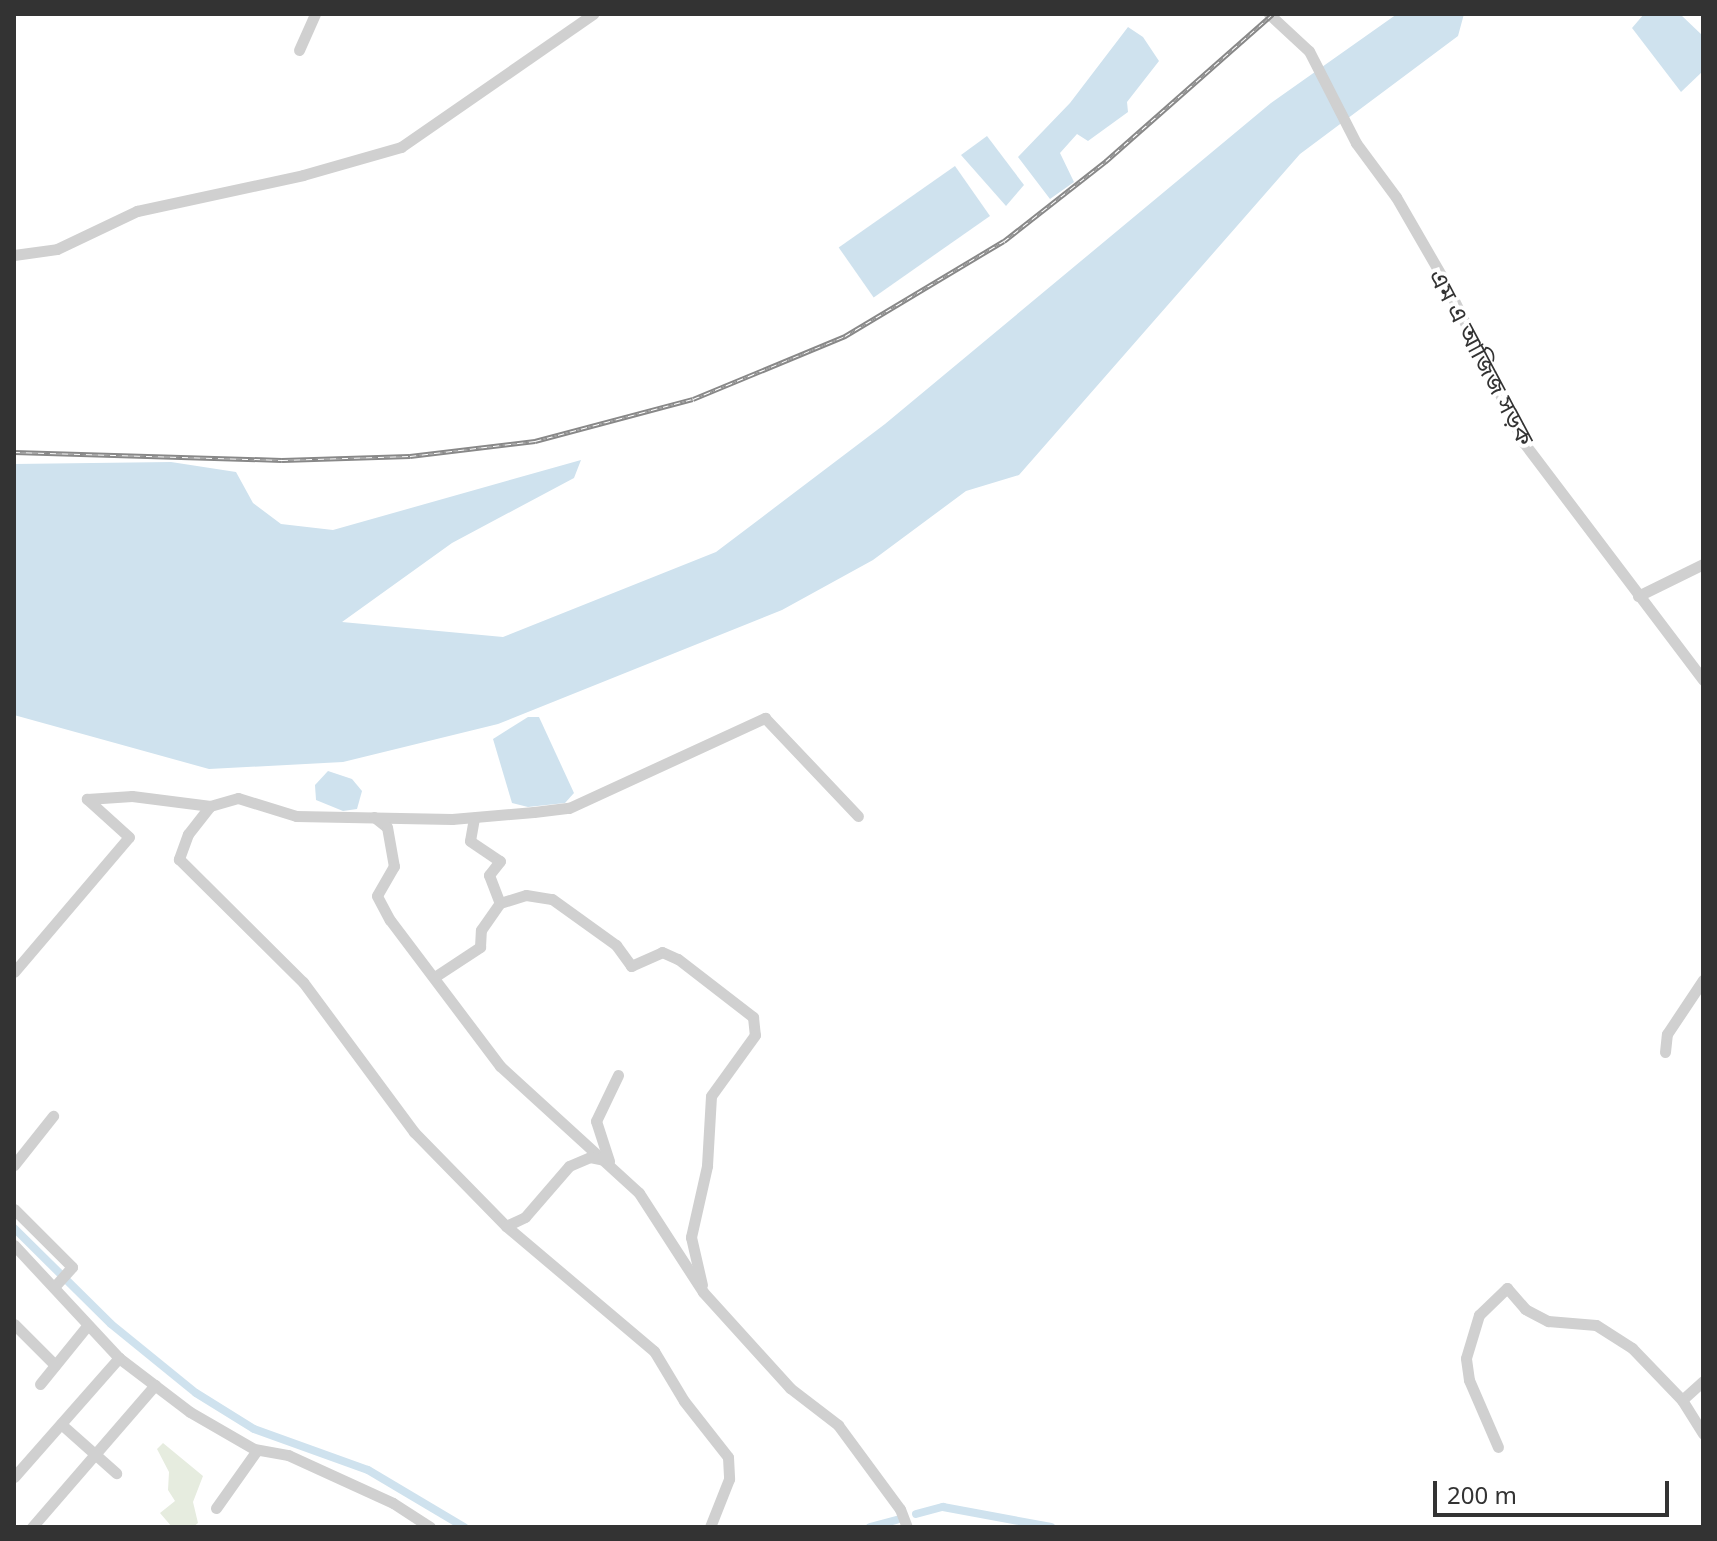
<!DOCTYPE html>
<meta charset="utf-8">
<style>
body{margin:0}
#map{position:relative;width:1717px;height:1541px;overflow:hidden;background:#fff;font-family:"Noto Sans","Noto Sans Bengali",sans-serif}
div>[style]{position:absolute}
.green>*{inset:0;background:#e6ecdf}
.water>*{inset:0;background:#cfe2ee;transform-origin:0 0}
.canal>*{height:8px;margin:-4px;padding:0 4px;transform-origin:4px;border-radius:4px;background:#cfe2ee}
.minor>*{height:11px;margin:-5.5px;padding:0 5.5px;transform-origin:5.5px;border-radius:5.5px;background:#d0d0d0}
.rail>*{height:5px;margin-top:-2.5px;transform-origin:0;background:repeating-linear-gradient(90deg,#fff 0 6px,#888 0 12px);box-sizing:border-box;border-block:2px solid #888}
span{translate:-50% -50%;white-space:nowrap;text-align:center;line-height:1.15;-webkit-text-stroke:8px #fff;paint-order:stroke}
.street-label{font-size:24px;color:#333}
.frame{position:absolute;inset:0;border:16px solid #333;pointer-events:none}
.scale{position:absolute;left:1433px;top:1481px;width:236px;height:36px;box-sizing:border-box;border:4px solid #333;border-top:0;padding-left:10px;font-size:24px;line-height:28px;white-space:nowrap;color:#333;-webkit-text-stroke:6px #fff;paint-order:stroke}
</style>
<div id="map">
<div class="green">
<i style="clip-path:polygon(163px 1443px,203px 1476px,193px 1502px,198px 1523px,193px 1527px,172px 1527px,160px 1513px,175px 1501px,168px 1490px,169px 1472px,157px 1449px)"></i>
</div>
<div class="water">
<i style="clip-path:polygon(1397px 14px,1464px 14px,1458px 36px,1300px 154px,1019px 475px,966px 491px,873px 560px,782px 610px,498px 724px,343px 762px,209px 769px,14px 715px,14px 464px,171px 462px,236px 472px,253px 503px,281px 524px,333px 530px,581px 460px,574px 478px,452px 543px,342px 622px,503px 637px,716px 552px,885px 424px,1271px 103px)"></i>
<i style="clip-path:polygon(1644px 14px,1680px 14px,1703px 36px,1703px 71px,1681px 92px,1632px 28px)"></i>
<i style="clip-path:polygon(1128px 27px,1143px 37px,1159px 61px,1127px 102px,1128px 112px,1088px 141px,1077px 134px,1060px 153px,1074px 182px,1050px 199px,1018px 157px,1070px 103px)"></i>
<i style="clip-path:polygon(987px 136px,1024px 185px,1006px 206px,961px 155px)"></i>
<i style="left:955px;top:166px;width:61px;height:142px;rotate:55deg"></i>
<i style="clip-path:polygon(528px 717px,539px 717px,574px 793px,565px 803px,528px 807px,512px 803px,493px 739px)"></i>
<i style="clip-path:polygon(328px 771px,352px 779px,362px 791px,357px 809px,343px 811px,316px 800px,315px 785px)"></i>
</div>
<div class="canal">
<i style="left:14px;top:1228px;width:136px;rotate:44.7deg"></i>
<i style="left:111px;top:1324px;width:109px;rotate:39.1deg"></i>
<i style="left:196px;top:1393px;width:68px;rotate:31.8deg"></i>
<i style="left:254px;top:1429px;width:121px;rotate:19.8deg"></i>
<i style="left:368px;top:1470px;width:112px;rotate:30.7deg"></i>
<i style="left:916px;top:1514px;width:28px;rotate:-15deg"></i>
<i style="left:943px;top:1507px;width:110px;rotate:10.5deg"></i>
<i style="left:870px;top:1527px;width:28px;rotate:-15deg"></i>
</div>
<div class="minor">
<i style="left:1269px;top:14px;width:54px;rotate:42.8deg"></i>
<i style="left:1309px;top:51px;width:103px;rotate:62.9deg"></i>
<i style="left:1356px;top:143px;width:67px;rotate:53.5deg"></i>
<i style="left:1396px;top:197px;width:98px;rotate:60deg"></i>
<i style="left:1445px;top:282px;width:179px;rotate:63.9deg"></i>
<i style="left:1524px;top:443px;width:297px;rotate:52.9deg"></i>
<i style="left:299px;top:50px;width:39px;rotate:-66deg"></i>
<i style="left:14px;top:255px;width:43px;rotate:-7.9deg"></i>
<i style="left:57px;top:249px;width:89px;rotate:-25.4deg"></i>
<i style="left:137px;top:211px;width:170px;rotate:-12.2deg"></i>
<i style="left:303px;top:175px;width:102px;rotate:-15.9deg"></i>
<i style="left:401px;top:147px;width:234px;rotate:-34.7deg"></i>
<i style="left:1638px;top:596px;width:72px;rotate:-26.2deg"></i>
<i style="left:87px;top:799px;width:45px;rotate:-3.8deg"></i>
<i style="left:132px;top:796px;width:79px;rotate:7.3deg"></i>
<i style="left:210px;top:806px;width:29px;rotate:-16deg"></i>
<i style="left:238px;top:798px;width:61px;rotate:17.2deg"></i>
<i style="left:296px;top:816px;width:156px;rotate:1.1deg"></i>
<i style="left:452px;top:819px;width:82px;rotate:-4.9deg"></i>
<i style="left:534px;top:812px;width:35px;rotate:-7deg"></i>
<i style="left:569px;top:808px;width:216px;rotate:-24.7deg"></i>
<i style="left:765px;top:718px;width:135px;rotate:46.5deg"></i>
<i style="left:210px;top:806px;width:36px;rotate:128deg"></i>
<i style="left:188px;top:834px;width:27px;rotate:110deg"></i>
<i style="left:179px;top:859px;width:175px;rotate:44.8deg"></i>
<i style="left:303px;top:982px;width:187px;rotate:53.5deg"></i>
<i style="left:414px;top:1132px;width:132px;rotate:45.6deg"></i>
<i style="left:506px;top:1226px;width:194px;rotate:40.2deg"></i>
<i style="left:654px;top:1351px;width:58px;rotate:59deg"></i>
<i style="left:684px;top:1401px;width:71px;rotate:51.8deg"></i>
<i style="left:728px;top:1457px;width:22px;rotate:87deg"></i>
<i style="left:729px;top:1479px;width:52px;rotate:111.6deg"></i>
<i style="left:374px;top:817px;width:16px;rotate:38deg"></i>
<i style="left:387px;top:827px;width:40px;rotate:80deg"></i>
<i style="left:394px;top:866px;width:34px;rotate:120deg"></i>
<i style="left:377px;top:896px;width:27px;rotate:62deg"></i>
<i style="left:390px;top:920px;width:183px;rotate:53deg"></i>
<i style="left:500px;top:1066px;width:188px;rotate:42.4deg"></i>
<i style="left:639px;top:1193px;width:118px;rotate:57.1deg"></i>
<i style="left:703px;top:1292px;width:130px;rotate:47.8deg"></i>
<i style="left:790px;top:1388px;width:61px;rotate:37.6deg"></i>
<i style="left:838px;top:1425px;width:104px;rotate:53.6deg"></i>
<i style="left:900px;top:1509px;width:19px;rotate:69deg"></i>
<i style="left:474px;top:818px;width:23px;rotate:100deg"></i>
<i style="left:470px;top:841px;width:36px;rotate:34deg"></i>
<i style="left:500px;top:861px;width:18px;rotate:128deg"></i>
<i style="left:489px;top:875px;width:30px;rotate:69deg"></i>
<i style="left:14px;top:972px;width:177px;rotate:-49.6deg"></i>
<i style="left:129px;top:837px;width:57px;rotate:-137.9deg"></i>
<i style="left:436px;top:976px;width:53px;rotate:-33.4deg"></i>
<i style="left:480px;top:947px;width:17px;rotate:-87deg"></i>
<i style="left:481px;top:930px;width:33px;rotate:-55deg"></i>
<i style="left:500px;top:903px;width:27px;rotate:-17deg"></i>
<i style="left:526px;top:895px;width:26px;rotate:9deg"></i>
<i style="left:552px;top:899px;width:79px;rotate:35.7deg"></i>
<i style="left:616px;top:945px;width:26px;rotate:54deg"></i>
<i style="left:631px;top:966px;width:34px;rotate:-24deg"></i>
<i style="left:662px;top:952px;width:17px;rotate:24deg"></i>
<i style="left:678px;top:959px;width:95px;rotate:37.7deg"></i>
<i style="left:753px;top:1017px;width:18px;rotate:84deg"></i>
<i style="left:755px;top:1035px;width:75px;rotate:125.8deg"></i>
<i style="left:711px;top:1096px;width:70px;rotate:93.3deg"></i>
<i style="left:707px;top:1166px;width:73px;rotate:102.7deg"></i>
<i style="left:691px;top:1237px;width:49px;rotate:77.1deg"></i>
<i style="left:1665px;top:1052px;width:18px;rotate:-84deg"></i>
<i style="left:1667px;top:1034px;width:65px;rotate:-56.3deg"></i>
<i style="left:14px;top:1165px;width:63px;rotate:-51.5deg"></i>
<i style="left:14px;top:1209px;width:82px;rotate:45deg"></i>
<i style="left:72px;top:1267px;width:27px;rotate:132deg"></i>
<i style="left:506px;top:1226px;width:21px;rotate:-25deg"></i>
<i style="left:525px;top:1217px;width:67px;rotate:-49.2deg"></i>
<i style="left:569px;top:1166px;width:23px;rotate:-23deg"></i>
<i style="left:590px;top:1157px;width:19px;rotate:12deg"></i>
<i style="left:609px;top:1161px;width:42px;rotate:-108deg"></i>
<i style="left:596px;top:1121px;width:51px;rotate:-64.4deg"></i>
<i style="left:14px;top:1245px;width:154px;rotate:47.1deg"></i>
<i style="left:119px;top:1358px;width:89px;rotate:37.3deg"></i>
<i style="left:190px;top:1412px;width:74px;rotate:30deg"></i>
<i style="left:254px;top:1449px;width:35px;rotate:10deg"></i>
<i style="left:288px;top:1455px;width:115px;rotate:24.6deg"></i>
<i style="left:393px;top:1503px;width:44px;rotate:33deg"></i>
<i style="left:14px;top:1324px;width:58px;rotate:45deg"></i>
<i style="left:40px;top:1384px;width:75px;rotate:-51deg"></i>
<i style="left:1682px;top:1400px;width:28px;rotate:-42deg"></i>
<i style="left:61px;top:1424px;width:74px;rotate:41.7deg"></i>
<i style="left:1498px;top:1447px;width:73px;rotate:-113.4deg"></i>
<i style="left:1469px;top:1380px;width:22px;rotate:-98deg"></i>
<i style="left:1466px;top:1358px;width:45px;rotate:-73.2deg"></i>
<i style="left:1479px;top:1315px;width:39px;rotate:-44deg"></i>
<i style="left:1507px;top:1288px;width:28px;rotate:49deg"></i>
<i style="left:1525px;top:1309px;width:26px;rotate:28deg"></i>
<i style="left:1548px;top:1321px;width:48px;rotate:4.8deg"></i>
<i style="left:1596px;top:1325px;width:43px;rotate:32.6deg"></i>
<i style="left:1632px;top:1348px;width:72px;rotate:46.1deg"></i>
<i style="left:1682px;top:1400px;width:40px;rotate:58deg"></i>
<i style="left:14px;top:1477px;width:159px;rotate:-48.6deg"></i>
<i style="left:216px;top:1508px;width:71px;rotate:-54.7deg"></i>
<i style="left:32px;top:1527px;width:188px;rotate:-49.1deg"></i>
</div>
<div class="rail">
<i style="left:14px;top:452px;width:268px;rotate:1.7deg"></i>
<i style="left:282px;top:460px;width:128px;rotate:-1.8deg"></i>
<i style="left:410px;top:456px;width:126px;rotate:-6.8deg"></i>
<i style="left:535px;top:441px;width:163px;rotate:-14.9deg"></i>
<i style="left:693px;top:399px;width:165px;rotate:-22.5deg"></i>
<i style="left:845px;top:336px;width:185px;rotate:-30.9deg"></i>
<i style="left:1004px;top:241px;width:130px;rotate:-38.1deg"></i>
<i style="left:1106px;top:161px;width:222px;rotate:-41.4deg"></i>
</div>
<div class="street-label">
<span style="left:1482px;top:357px;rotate:62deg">এম এ আজিজ সড়ক</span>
</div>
<div class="frame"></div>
<div class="scale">200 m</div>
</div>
